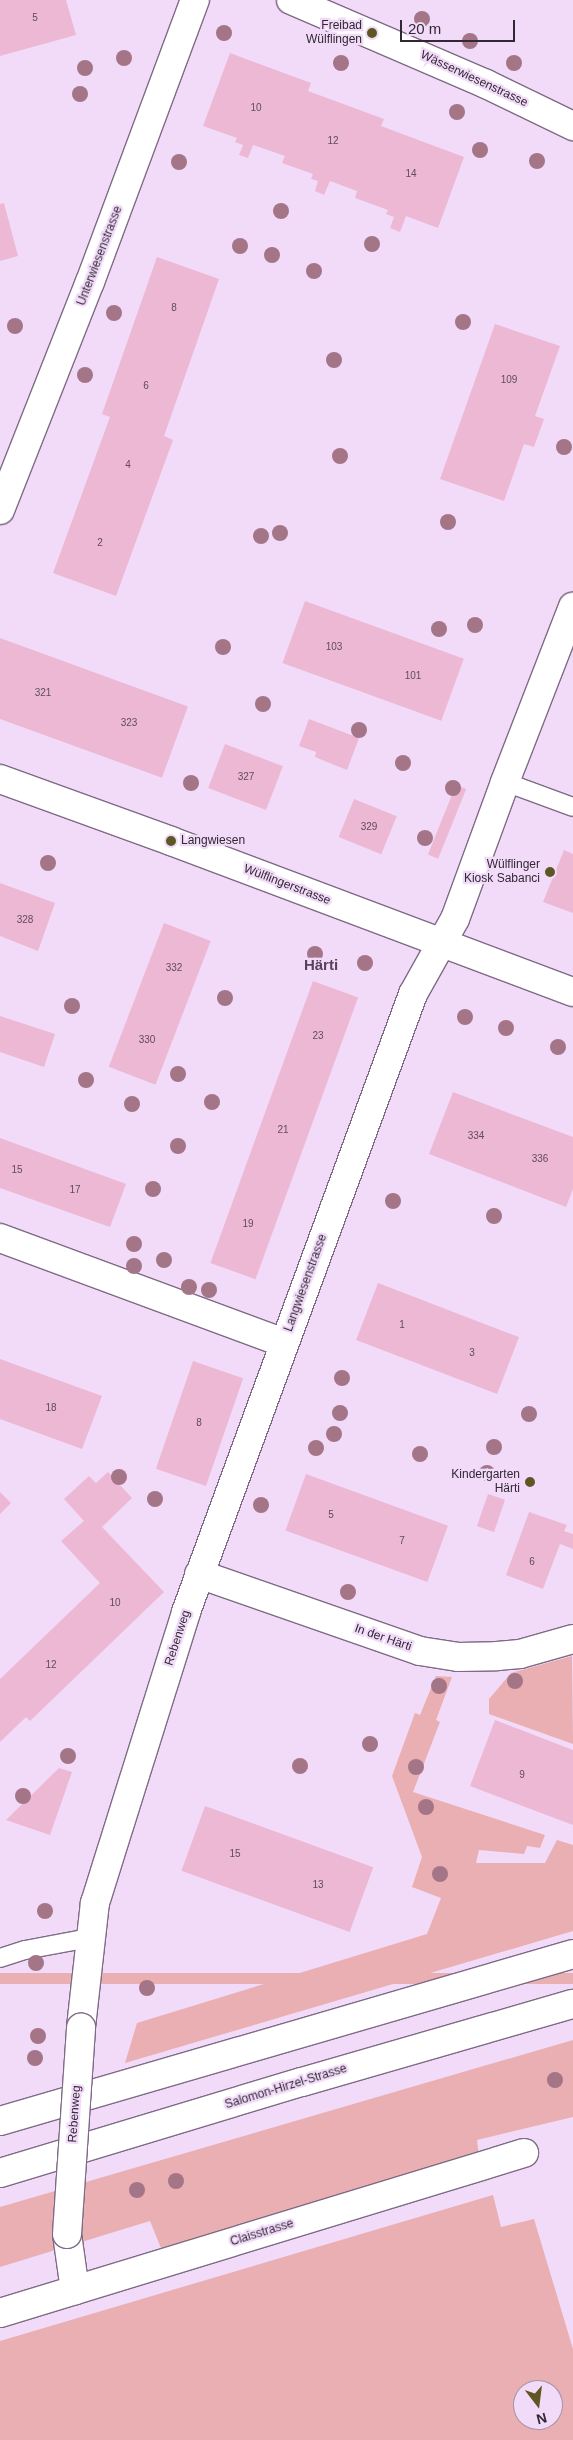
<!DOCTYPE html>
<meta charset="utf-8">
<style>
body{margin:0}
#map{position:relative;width:573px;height:2440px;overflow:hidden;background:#f2dbf9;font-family:Helvetica,sans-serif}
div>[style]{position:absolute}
.green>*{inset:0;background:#e9afb2;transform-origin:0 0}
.building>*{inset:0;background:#edb8d3;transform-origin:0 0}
.roads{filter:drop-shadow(1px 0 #7f6b85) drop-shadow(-1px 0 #7f6b85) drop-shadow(0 1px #7f6b85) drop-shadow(0 -1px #7f6b85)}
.lane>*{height:18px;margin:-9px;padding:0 9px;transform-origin:9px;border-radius:9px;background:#fff}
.street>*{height:28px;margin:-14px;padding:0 14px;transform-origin:14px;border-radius:14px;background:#fff}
.secondary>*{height:28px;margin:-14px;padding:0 14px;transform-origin:14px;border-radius:14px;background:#fff}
.primary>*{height:28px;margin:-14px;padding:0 14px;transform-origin:14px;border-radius:14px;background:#fff}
.bridges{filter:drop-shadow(1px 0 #7f6b85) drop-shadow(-1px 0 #7f6b85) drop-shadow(0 1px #7f6b85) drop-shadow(0 -1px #7f6b85)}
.street-bridge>*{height:28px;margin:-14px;padding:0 14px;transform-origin:14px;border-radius:14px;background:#fff}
.trees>*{width:16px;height:16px;margin:-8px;border-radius:50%;background:#a47487}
.dots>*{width:14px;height:14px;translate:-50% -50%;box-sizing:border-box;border:2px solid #f2dbf9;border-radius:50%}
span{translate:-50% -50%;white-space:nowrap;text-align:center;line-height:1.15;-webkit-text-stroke:4.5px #f2dbf9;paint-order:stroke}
.number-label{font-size:10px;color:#604c5c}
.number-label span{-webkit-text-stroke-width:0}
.poi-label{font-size:12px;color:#312834}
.right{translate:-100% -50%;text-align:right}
.left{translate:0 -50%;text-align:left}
.street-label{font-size:12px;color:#312834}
.quarter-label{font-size:15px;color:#56435c;font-weight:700}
.north{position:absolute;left:513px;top:2380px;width:50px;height:50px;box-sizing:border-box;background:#f2dbf9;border:1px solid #a593aa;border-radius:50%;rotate:165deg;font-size:14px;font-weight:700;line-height:20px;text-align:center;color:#312834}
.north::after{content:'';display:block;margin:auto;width:18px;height:22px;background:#5f5723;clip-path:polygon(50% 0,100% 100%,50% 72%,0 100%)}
.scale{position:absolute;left:400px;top:20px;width:115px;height:22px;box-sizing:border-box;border:2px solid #312834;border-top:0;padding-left:6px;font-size:15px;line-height:18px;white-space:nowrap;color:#312834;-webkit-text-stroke:4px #f2dbf9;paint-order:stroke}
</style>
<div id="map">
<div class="green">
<i style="clip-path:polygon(572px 1656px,573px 1744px,489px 1714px,489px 1699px,511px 1673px)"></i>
<i style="clip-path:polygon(436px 1676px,452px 1677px,436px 1720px,440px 1722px,413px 1792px,545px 1835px,540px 1848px,527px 1846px,524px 1854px,479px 1850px,476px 1863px,545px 1863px,557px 1840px,573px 1845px,573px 1931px,125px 2063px,137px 2023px,427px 1934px,441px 1898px,412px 1887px,422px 1857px,392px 1776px,415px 1713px,420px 1715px)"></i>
<i style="left:573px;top:1973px;width:11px;height:597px;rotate:90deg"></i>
<i style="clip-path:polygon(573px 2040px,573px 2117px,477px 2140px,479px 2156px,161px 2248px,150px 2221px,0 2267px,0 2207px)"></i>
<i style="clip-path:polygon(evenodd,493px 2195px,501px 2227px,534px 2219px,573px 2349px,573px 2440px,0 2440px,0 2341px,493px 2195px,523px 2390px,553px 2390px,553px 2420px,523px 2420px,523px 2390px)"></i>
</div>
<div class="building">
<i style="clip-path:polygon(0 0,66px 0,76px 35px,0 56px)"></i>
<i style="clip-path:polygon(230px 53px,311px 83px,308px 91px,384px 119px,381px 126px,464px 157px,438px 228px,406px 216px,400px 232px,390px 228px,394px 217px,386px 214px,388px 210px,355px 198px,357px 191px,330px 181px,324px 195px,315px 191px,318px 181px,311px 179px,313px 174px,282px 163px,285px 156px,253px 145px,248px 158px,239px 155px,243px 145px,235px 142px,237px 138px,203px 126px)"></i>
<i style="clip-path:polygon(4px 203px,18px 256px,0 261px,0 204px)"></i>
<i style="clip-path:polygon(157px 257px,219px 279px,164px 436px,173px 440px,116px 596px,53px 573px,110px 417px,102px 414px)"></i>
<i style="clip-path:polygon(495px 324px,560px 346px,535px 416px,544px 419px,534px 447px,524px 444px,504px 501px,440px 479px)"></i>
<i style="left:305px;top:601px;width:169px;height:66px;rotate:20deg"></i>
<i style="left:0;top:638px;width:200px;height:76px;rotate:20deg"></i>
<i style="clip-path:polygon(309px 719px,359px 738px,347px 770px,315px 757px,316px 752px,299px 746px)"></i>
<i style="left:225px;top:744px;width:62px;height:47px;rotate:21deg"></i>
<i style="left:456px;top:785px;width:11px;height:75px;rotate:22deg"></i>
<i style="left:354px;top:799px;width:46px;height:41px;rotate:22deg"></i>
<i style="clip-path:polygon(564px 850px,573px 854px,573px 913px,543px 902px)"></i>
<i style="clip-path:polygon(0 883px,55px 903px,38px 951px,0 936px)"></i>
<i style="left:164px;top:923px;width:50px;height:154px;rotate:21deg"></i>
<i style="left:313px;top:981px;width:48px;height:300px;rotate:20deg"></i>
<i style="clip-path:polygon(0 1016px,55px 1034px,44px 1067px,0 1052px)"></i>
<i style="clip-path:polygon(453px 1092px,573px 1137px,573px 1189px,566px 1207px,429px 1154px)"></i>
<i style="clip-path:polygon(0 1138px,126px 1184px,110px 1227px,0 1188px)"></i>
<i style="left:378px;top:1283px;width:151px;height:61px;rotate:21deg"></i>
<i style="clip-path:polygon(0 1359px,102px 1396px,82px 1449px,0 1419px)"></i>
<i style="left:193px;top:1361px;width:53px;height:114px;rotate:19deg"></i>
<i style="clip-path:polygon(108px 1472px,132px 1498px,102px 1527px,164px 1592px,30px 1721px,26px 1717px,0 1742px,0 1679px,100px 1583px,61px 1541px,84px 1521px,64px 1499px,89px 1476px,96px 1483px)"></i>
<i style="left:306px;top:1474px;width:151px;height:60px;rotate:20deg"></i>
<i style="clip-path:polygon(0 1492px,11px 1503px,0 1514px)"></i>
<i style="left:488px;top:1494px;width:18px;height:34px;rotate:19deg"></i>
<i style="clip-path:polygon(529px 1512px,567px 1525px,564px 1531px,573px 1534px,573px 1549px,560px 1544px,543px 1589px,506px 1575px)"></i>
<i style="clip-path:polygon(495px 1720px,573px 1750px,573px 1825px,470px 1786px)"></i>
<i style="clip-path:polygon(59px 1768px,72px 1772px,50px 1835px,6px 1820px)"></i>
<i style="left:205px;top:1806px;width:179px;height:69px;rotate:20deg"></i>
</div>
<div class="roads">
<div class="lane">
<i style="left:505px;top:782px;width:72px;rotate:20.2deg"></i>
<i style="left:0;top:1958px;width:26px;rotate:-18deg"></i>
<i style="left:25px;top:1950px;width:66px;rotate:-10.5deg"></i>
</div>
<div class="street">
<i style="left:0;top:510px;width:245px;rotate:-68.5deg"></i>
<i style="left:90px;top:282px;width:301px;rotate:-69.6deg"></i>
<i style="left:0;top:1238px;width:303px;rotate:20.3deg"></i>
<i style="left:199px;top:1574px;width:234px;rotate:19.2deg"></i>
<i style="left:420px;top:1651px;width:38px;rotate:9deg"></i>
<i style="left:458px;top:1657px;width:39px;rotate:-1deg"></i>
<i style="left:497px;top:1656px;width:23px;rotate:-5deg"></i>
<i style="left:520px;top:1654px;width:55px;rotate:-15.8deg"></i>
<i style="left:81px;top:2027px;width:125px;rotate:-83.6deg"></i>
<i style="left:95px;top:1903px;width:305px;rotate:-72.6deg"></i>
<i style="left:186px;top:1612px;width:658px;rotate:-69.83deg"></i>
<i style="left:413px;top:994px;width:86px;rotate:-60.8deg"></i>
<i style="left:455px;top:919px;width:146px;rotate:-69.9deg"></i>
<i style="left:505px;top:782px;width:188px;rotate:-68.8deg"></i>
<i style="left:67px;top:2234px;width:57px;rotate:81.9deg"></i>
<i style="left:0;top:2313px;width:548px;rotate:-16.98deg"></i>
</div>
<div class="secondary">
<i style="left:291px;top:0;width:212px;rotate:23.3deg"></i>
<i style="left:486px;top:84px;width:97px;rotate:25.8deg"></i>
<i style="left:0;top:779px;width:182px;rotate:19.9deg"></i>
<i style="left:171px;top:841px;width:429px;rotate:20.6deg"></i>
</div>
<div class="primary">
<i style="left:0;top:2121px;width:597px;rotate:-16.25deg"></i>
<i style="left:0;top:2173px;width:315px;rotate:-16.8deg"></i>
<i style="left:302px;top:2082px;width:282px;rotate:-16.1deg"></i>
</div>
</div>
<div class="bridges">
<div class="street-bridge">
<i style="left:67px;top:2234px;width:207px;rotate:-86.1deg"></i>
</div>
</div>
<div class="trees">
<i style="left:422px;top:19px"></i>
<i style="left:224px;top:33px"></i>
<i style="left:470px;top:41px"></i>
<i style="left:124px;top:58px"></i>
<i style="left:341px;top:63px"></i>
<i style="left:514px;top:63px"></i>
<i style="left:85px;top:68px"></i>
<i style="left:80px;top:94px"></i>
<i style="left:457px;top:112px"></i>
<i style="left:480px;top:150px"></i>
<i style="left:537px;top:161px"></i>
<i style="left:179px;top:162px"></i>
<i style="left:281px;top:211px"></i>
<i style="left:372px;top:244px"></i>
<i style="left:240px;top:246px"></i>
<i style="left:272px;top:255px"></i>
<i style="left:314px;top:271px"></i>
<i style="left:114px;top:313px"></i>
<i style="left:463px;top:322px"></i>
<i style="left:15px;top:326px"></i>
<i style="left:334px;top:360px"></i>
<i style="left:85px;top:375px"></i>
<i style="left:564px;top:447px"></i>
<i style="left:340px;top:456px"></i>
<i style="left:448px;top:522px"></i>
<i style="left:280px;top:533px"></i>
<i style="left:261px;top:536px"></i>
<i style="left:475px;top:625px"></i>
<i style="left:439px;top:629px"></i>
<i style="left:223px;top:647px"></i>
<i style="left:263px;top:704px"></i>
<i style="left:359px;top:730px"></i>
<i style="left:403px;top:763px"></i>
<i style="left:191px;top:783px"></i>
<i style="left:453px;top:788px"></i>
<i style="left:425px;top:838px"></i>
<i style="left:48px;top:863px"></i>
<i style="left:315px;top:954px"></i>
<i style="left:365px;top:963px"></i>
<i style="left:225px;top:998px"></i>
<i style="left:72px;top:1006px"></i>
<i style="left:465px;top:1017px"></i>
<i style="left:506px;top:1028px"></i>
<i style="left:558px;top:1047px"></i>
<i style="left:178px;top:1074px"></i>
<i style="left:86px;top:1080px"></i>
<i style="left:212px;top:1102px"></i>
<i style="left:132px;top:1104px"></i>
<i style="left:178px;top:1146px"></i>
<i style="left:153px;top:1189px"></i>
<i style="left:393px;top:1201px"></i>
<i style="left:494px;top:1216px"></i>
<i style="left:134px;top:1244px"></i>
<i style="left:164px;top:1260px"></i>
<i style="left:134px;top:1266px"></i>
<i style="left:189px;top:1287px"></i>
<i style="left:209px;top:1290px"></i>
<i style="left:342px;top:1378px"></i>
<i style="left:340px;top:1413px"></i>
<i style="left:529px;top:1414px"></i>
<i style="left:334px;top:1434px"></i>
<i style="left:494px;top:1447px"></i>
<i style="left:316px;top:1448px"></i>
<i style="left:420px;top:1454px"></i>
<i style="left:487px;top:1473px"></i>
<i style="left:119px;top:1477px"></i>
<i style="left:155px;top:1499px"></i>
<i style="left:261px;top:1505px"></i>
<i style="left:348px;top:1592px"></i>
<i style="left:515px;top:1681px"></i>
<i style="left:439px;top:1686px"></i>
<i style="left:370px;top:1744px"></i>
<i style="left:68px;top:1756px"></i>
<i style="left:300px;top:1766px"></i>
<i style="left:416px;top:1767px"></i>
<i style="left:23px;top:1796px"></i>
<i style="left:426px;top:1807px"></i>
<i style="left:440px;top:1874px"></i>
<i style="left:45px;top:1911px"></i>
<i style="left:36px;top:1963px"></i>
<i style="left:147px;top:1988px"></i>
<i style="left:38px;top:2036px"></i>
<i style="left:35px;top:2058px"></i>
<i style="left:555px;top:2080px"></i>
<i style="left:176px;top:2181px"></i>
<i style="left:137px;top:2190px"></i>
</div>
<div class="dots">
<i style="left:372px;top:33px;background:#5f5723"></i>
<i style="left:171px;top:841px;background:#5f5723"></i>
<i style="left:550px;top:872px;background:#5f5723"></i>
<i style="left:530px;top:1482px;background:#5f5723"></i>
</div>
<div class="number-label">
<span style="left:35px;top:18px">5</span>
<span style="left:256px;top:108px">10</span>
<span style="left:333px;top:141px">12</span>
<span style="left:411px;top:174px">14</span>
<span style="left:174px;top:308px">8</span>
<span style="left:509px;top:380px">109</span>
<span style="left:146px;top:386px">6</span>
<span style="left:128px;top:465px">4</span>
<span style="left:100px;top:543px">2</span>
<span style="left:334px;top:647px">103</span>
<span style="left:413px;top:676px">101</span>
<span style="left:43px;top:693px">321</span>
<span style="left:129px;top:723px">323</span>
<span style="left:246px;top:777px">327</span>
<span style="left:369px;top:827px">329</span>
<span style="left:25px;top:920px">328</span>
<span style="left:174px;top:968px">332</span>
<span style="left:318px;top:1036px">23</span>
<span style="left:147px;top:1040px">330</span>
<span style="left:283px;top:1130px">21</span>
<span style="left:476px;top:1136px">334</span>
<span style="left:540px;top:1159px">336</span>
<span style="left:17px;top:1170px">15</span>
<span style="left:75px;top:1190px">17</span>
<span style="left:248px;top:1224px">19</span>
<span style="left:402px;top:1325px">1</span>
<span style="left:472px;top:1353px">3</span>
<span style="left:51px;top:1408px">18</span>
<span style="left:199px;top:1423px">8</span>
<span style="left:331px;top:1515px">5</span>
<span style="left:402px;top:1541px">7</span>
<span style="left:532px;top:1562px">6</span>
<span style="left:115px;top:1603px">10</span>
<span style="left:51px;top:1665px">12</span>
<span style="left:522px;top:1775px">9</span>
<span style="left:235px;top:1854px">15</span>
<span style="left:318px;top:1885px">13</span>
</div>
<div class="poi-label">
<span class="right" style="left:362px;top:33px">Freibad<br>Wülflingen</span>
<span class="left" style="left:181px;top:841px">Langwiesen</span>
<span class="right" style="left:540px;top:872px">Wülflinger<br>Kiosk Sabanci</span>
<span class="right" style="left:520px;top:1482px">Kindergarten<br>Härti</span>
</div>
<div class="street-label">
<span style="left:474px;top:79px;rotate:25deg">Wässerwiesenstrasse</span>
<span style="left:100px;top:256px;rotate:-69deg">Unterwiesenstrasse</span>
<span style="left:287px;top:885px;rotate:21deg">Wülflingerstrasse</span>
<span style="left:306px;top:1283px;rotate:-70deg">Langwiesenstrasse</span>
<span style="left:178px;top:1638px;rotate:-72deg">Rebenweg</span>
<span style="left:383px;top:1638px;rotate:19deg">In der Härti</span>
<span style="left:286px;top:2087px;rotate:-17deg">Salomon-Hirzel-Strasse</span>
<span style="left:75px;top:2114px;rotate:-86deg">Rebenweg</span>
<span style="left:262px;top:2233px;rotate:-17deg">Claisstrasse</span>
</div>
<div class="quarter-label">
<span style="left:321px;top:965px">Härti</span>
</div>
<div class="north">N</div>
<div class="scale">20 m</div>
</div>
